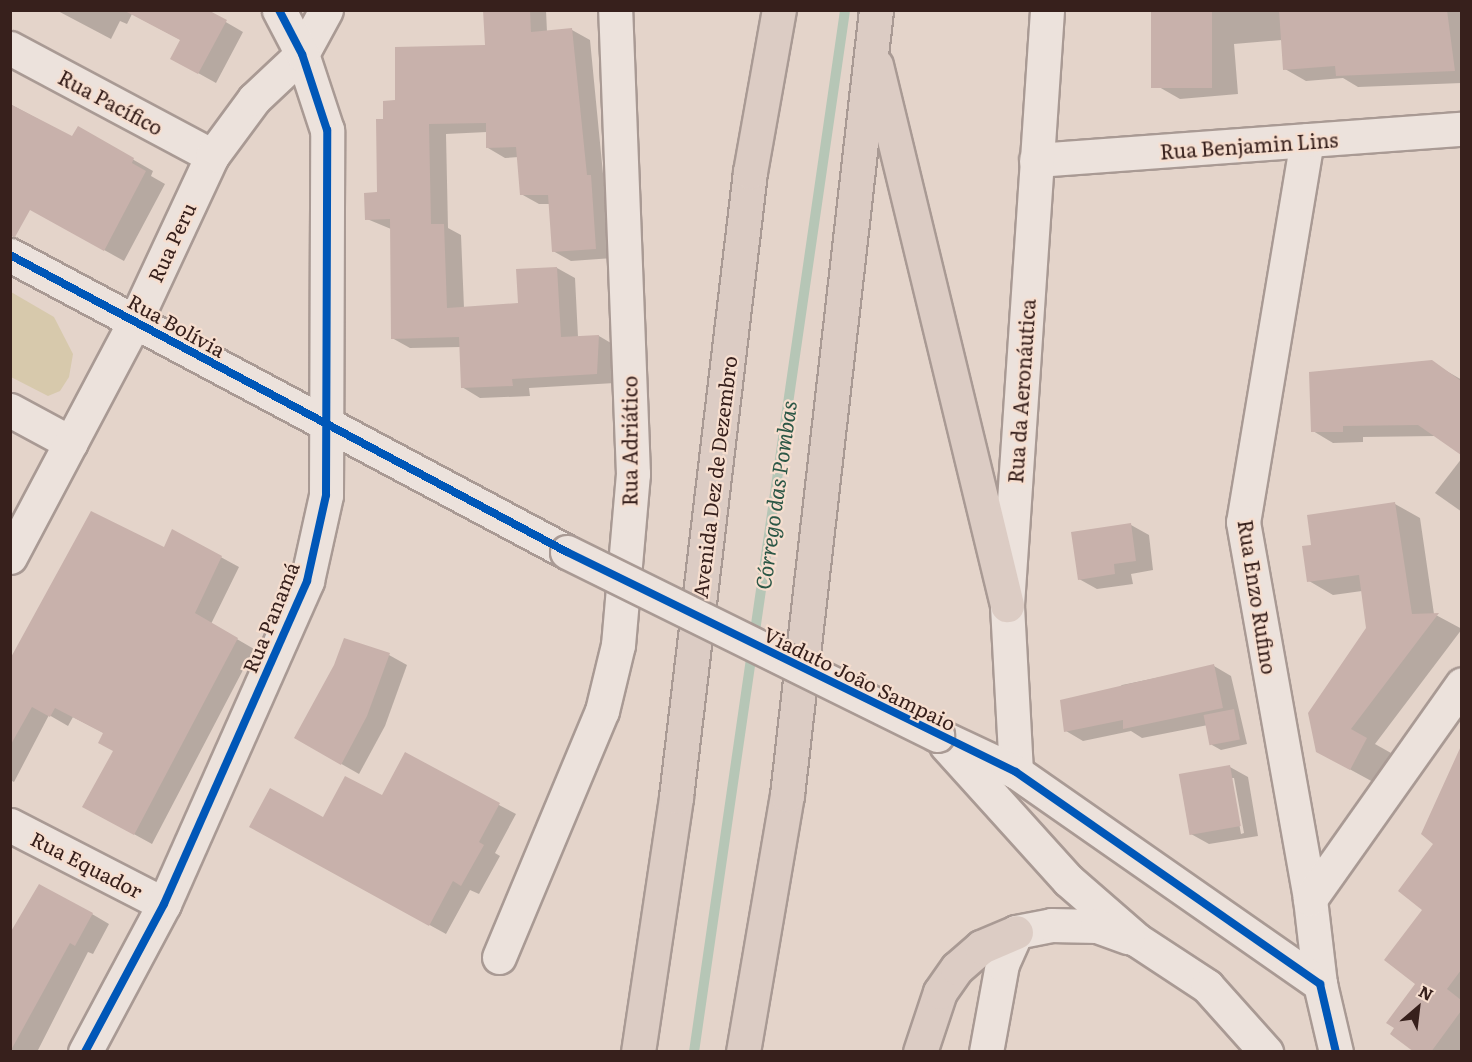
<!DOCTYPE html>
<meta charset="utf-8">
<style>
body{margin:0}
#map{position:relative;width:1472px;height:1062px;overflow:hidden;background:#e4d4ca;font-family:Literata,serif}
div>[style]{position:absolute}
.green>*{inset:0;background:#d7c9ac}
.shadow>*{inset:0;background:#0003}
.stream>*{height:10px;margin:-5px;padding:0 5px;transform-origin:5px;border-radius:5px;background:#b6c6b6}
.building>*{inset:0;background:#c8b1ab;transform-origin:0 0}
.roads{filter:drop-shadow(2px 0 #a99a94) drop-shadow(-2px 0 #a99a94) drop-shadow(0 2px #a99a94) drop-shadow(0 -2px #a99a94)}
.minor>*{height:33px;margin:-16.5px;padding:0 16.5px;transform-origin:16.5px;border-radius:16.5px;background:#ece2dc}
.tertiary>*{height:33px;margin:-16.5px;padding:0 16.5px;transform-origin:16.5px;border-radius:16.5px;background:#ece2dc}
.trunk>*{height:33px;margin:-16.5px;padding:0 16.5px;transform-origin:16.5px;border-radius:16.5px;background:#dcccc4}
.bridges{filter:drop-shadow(2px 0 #a99a94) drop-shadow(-2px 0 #a99a94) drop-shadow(0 2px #a99a94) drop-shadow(0 -2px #a99a94)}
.tertiary-bridge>*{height:33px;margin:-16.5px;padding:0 16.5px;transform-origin:16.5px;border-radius:16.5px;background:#ece2dc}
.cycleway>*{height:8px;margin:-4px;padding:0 4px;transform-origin:4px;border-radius:4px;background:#0057b8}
span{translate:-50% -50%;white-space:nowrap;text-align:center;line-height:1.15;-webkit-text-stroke:4.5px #f6decf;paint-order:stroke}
.street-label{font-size:20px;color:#37201c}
.water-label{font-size:21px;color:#2b5746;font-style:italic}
.frame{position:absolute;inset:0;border:12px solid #37201c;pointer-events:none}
.north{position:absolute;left:1388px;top:978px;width:60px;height:60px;-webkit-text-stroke:4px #f6decf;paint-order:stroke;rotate:28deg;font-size:16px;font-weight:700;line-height:24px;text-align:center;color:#37201c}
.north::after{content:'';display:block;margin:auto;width:21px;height:27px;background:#37201c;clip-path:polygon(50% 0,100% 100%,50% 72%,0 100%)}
</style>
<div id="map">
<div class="green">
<i style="clip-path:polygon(11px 292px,54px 317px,73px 354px,69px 377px,60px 391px,48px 396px,11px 377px)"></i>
</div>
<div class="shadow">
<i style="clip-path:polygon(56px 10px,205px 10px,243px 32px,216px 83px,189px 68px,181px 40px,132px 14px,127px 24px,120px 21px,111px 39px)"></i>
<i style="clip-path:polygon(484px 10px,546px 10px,547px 32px,572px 30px,590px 40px,604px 184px,608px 187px,613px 258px,571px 261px,553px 251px,550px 204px,539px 204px,521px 194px,519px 157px,505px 158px,488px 148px,487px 132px,446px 134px,448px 228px,461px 235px,464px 308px,520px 304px,557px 268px,575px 278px,578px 337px,599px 336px,616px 346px,615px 383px,529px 388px,530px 396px,480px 398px,462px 387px,461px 347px,410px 348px,392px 338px,391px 229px,367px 219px,379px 194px,385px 120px,397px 102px,486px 46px)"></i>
<i style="clip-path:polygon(1153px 10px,1462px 10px,1462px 83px,1358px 87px,1343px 78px,1306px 81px,1285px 69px,1282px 40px,1234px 44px,1238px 94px,1180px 99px,1159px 87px)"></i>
<i style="clip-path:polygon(10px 104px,73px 138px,78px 128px,153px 171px,151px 176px,165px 184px,124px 261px,34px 211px,10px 180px)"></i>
<i style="clip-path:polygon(1431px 362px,1462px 380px,1462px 454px,1436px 436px,1363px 437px,1363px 442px,1333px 443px,1313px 431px)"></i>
<i style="clip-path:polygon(1462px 458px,1462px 512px,1435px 493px)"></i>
<i style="clip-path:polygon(1395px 504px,1420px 518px,1434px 614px,1462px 629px,1375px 744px,1391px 753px,1375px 783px,1342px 765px,1368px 628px,1362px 591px,1333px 595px,1309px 581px,1313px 547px)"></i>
<i style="clip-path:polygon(1131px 525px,1149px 535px,1153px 570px,1131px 574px,1133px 584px,1097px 589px,1079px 579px)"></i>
<i style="clip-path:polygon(173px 531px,239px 567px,211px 624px,254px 649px,152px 844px,101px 816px,115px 751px,104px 733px,73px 717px,68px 726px,49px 715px,14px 782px,10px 780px,10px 661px,164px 549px)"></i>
<i style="clip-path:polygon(389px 655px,407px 665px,385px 726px,359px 774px,296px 738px)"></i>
<i style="clip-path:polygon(1214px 666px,1231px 676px,1247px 744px,1221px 750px,1212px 745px,1208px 725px,1142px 738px,1131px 731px,1083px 741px,1066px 731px,1122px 685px)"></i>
<i style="clip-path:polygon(evenodd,1230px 767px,1248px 777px,1258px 836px,1209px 844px,1191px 834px,1230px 767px,1231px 778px,1234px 778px,1244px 833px,1241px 834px,1231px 778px)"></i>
<i style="clip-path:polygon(1461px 793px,1462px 1052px,1417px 1052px,1418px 983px,1435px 843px)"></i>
<i style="clip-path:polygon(383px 797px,499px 805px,516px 814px,495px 853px,500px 856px,479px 894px,470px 890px,446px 934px,268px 836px)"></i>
<i style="clip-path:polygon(92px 914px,109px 924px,93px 954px,88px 952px,37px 1052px,10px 1052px,10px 948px)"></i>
</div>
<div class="stream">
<i style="left:694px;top:1052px;width:1053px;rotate:-81.75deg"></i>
</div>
<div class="building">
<i style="clip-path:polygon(123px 10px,208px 10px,227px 20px,198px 74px,170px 59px,180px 40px)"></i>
<i style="clip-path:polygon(483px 10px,530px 10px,531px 32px,572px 28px,587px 175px,591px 175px,596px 249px,552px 252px,548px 195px,520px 195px,516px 147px,486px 148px,486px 123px,429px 124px,431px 224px,444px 224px,447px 308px,518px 303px,516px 269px,557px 267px,561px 337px,599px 335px,597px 374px,512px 379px,513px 386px,461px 388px,459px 337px,391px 339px,390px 219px,365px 220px,364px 193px,377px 192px,376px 119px,383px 119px,383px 101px,395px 100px,395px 47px,485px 45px)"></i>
<i style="left:1151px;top:10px;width:61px;height:78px"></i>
<i style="clip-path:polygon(1279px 10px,1447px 10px,1455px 71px,1336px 76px,1335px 66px,1283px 70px)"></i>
<i style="clip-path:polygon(10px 104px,72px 136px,78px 126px,134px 158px,132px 163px,146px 171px,104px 251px,30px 210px,15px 237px,10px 236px)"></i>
<i style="clip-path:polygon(1432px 360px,1461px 381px,1461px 455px,1418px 425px,1343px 426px,1343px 432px,1311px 432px,1309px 372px)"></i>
<i style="clip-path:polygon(1395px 502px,1412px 614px,1439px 613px,1351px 729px,1367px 738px,1350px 770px,1316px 752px,1308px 713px,1366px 628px,1359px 575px,1307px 582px,1302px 546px,1311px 545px,1307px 515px)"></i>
<i style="clip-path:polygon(91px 511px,164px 547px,172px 529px,222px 556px,195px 613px,238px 638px,134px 835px,82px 807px,113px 751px,98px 743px,103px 733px,55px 708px,50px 717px,32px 707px,10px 746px,10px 659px)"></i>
<i style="clip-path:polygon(1131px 523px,1136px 561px,1114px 564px,1115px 574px,1078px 580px,1071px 532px)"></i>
<i style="clip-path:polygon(344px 638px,390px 653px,367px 716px,341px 765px,294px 738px,334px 665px)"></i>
<i style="clip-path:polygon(1214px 664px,1223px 708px,1123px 729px,1123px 720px,1064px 732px,1060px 700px)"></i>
<i style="left:1234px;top:709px;width:31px;height:31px;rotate:79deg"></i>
<i style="clip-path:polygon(1461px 746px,1461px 970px,1447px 989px,1461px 1000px,1461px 1011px,1431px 1052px,1414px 1052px,1390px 1034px,1394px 1028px,1386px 1023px,1415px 984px,1384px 960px,1422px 910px,1398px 891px,1433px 844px,1421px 834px)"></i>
<i style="clip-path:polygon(405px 752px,500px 803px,479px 842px,484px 845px,461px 886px,453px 881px,429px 926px,249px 827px,270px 788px,323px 817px,345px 776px,382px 795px)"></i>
<i style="left:1230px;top:765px;width:62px;height:52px;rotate:80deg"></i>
<i style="clip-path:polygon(39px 884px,93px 913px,75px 946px,70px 943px,10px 1052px,10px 933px)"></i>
</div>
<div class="roads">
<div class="minor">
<i style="left:10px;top:48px;width:229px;rotate:28.1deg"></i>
<i style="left:1307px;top:140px;width:387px;rotate:99.5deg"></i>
<i style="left:1243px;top:522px;width:383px;rotate:79.9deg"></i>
<i style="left:1310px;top:899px;width:86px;rotate:83.3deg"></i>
<i style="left:1036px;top:160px;width:427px;rotate:-4.2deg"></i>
<i style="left:10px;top:410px;width:69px;rotate:28.4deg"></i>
<i style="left:10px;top:557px;width:267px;rotate:-62.1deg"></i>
<i style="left:135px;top:321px;width:182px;rotate:-65deg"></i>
<i style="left:212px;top:156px;width:71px;rotate:-53.6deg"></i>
<i style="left:254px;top:99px;width:66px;rotate:-43.2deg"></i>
<i style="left:302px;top:54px;width:50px;rotate:-61.4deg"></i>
<i style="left:1016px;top:772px;width:167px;rotate:-93.1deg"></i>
<i style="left:1007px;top:605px;width:596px;rotate:-86.15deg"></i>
<i style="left:10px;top:825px;width:173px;rotate:27.2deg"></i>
<i style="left:1310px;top:899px;width:263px;rotate:-54.7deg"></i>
<i style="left:499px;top:957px;width:267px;rotate:-67.3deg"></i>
<i style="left:602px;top:711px;width:68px;rotate:-76.4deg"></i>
<i style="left:618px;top:645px;width:172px;rotate:-85deg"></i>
<i style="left:633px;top:474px;width:464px;rotate:-92.2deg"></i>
<i style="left:85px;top:1052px;width:168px;rotate:-61.9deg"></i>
<i style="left:164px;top:904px;width:353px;rotate:-66.1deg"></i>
<i style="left:307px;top:581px;width:88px;rotate:-77.5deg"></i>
<i style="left:326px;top:495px;width:365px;rotate:-89.8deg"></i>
<i style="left:327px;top:130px;width:80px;rotate:-108.2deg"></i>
<i style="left:302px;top:54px;width:50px;rotate:-117.6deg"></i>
</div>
<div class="tertiary">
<i style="left:10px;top:255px;width:631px;rotate:28.07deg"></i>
<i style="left:937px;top:735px;width:87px;rotate:25.1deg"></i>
<i style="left:1016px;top:772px;width:371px;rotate:34.9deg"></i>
<i style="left:1320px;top:984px;width:70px;rotate:76.8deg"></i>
<i style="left:946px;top:745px;width:182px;rotate:47.9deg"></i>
<i style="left:1068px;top:880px;width:91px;rotate:41deg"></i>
<i style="left:1137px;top:940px;width:84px;rotate:33.3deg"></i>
<i style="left:1207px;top:986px;width:89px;rotate:48.2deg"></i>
<i style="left:986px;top:1052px;width:89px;rotate:-79.7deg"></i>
<i style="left:1002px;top:964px;width:35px;rotate:-66deg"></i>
<i style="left:1016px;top:932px;width:36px;rotate:-11deg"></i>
<i style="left:1051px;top:925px;width:46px;rotate:1.2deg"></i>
<i style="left:1097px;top:926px;width:33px;rotate:20deg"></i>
</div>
<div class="trunk">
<i style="left:876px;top:65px;width:556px;rotate:76.36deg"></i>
<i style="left:638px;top:1052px;width:258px;rotate:-81.5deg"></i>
<i style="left:676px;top:797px;width:629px;rotate:-83.25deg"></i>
<i style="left:750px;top:172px;width:165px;rotate:-79.9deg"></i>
<i style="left:743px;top:1052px;width:261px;rotate:-80.3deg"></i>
<i style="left:787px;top:795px;width:790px;rotate:-83.53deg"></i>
<i style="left:920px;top:1052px;width:63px;rotate:-71.6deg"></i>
<i style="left:940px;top:992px;width:29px;rotate:-55deg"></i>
<i style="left:957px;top:968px;width:32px;rotate:-41deg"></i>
<i style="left:981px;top:947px;width:38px;rotate:-23deg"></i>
</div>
</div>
<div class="bridges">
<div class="tertiary-bridge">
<i style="left:567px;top:552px;width:413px;rotate:26.3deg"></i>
</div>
</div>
<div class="cycleway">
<i style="left:10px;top:255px;width:631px;rotate:28.07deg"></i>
<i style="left:567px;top:552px;width:500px;rotate:26.1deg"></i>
<i style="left:1016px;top:772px;width:371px;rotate:34.9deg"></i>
<i style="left:1320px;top:984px;width:70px;rotate:76.8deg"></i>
<i style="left:85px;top:1052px;width:168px;rotate:-61.9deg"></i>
<i style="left:164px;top:904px;width:353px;rotate:-66.1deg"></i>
<i style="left:307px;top:581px;width:88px;rotate:-77.5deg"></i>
<i style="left:326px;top:495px;width:365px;rotate:-89.8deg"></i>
<i style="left:327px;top:130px;width:80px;rotate:-108.2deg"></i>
<i style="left:302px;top:54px;width:50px;rotate:-117.6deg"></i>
</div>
<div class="street-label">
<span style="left:111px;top:102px;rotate:28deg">Rua Pacífico</span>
<span style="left:1249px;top:145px;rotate:-4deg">Rua Benjamin Lins</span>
<span style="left:171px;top:242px;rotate:-65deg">Rua Peru</span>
<span style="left:177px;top:325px;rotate:29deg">Rua Bolívia</span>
<span style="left:1021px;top:391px;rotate:-86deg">Rua da Aeronáutica</span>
<span style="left:629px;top:441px;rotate:-90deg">Rua Adriático</span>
<span style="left:714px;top:477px;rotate:-83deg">Avenida Dez de Dezembro</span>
<span style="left:1258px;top:597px;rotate:81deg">Rua Enzo Rufino</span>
<span style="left:270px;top:617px;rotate:-68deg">Rua Panamá</span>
<span style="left:860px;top:678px;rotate:26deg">Viaduto João Sampaio</span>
<span style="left:87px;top:864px;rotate:27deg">Rua Equador</span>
</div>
<div class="water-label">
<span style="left:775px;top:495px;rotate:-82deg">Córrego das Pombas</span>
</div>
<div class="frame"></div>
<div class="north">N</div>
</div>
